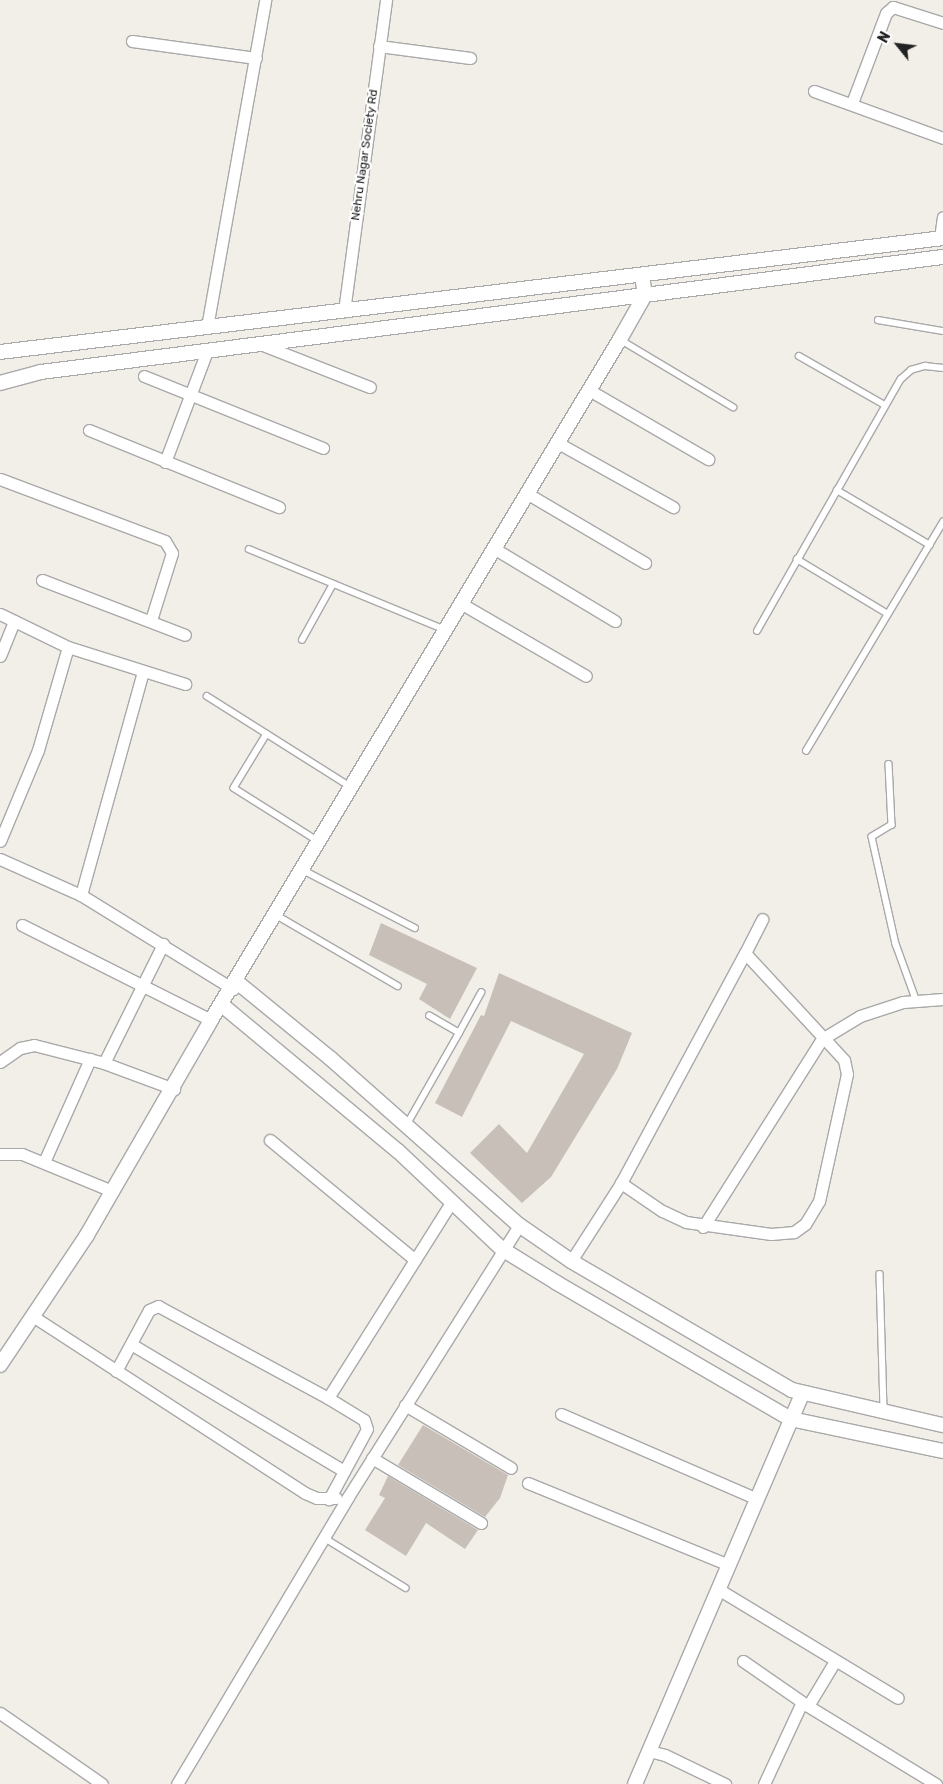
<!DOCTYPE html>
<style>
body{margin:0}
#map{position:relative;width:943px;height:1784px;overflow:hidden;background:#f2efe9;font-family:Rubik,sans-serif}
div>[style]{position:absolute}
.building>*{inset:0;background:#c7bfb8}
.roads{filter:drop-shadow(1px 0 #a9a9a9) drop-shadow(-1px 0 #a9a9a9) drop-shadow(0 1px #a9a9a9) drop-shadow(0 -1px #a9a9a9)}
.service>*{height:5.5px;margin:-2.75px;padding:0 2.75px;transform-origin:2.75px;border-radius:2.75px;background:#fff}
.minor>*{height:11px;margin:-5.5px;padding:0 5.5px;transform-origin:5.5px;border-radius:5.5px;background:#fff}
.tertiary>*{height:14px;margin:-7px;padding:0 7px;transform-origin:7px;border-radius:7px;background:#fff}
span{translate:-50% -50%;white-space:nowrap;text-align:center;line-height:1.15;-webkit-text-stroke:4.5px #fff;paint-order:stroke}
.street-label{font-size:12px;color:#222}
.north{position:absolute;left:873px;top:20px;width:50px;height:50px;-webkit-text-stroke:4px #fff;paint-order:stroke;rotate:299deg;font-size:14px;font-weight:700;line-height:20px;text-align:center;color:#222}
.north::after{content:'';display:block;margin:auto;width:18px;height:22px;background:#222;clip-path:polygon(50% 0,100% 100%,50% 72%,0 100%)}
</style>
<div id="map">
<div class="building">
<i style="clip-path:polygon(381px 923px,477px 968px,450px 1019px,419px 999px,427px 984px,369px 955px)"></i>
<i style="clip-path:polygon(499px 973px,632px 1033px,617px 1069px,551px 1177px,522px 1203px,470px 1153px,499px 1124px,527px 1153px,584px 1054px,511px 1021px,462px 1117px,435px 1103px,481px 1015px,484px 1016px)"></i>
<i style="clip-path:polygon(423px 1425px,508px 1475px,500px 1498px,485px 1517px,398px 1465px)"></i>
<i style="clip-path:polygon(388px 1476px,478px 1530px,465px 1549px,426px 1523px,406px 1556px,365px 1530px,385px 1498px,379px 1495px)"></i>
</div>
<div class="roads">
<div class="service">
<i style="left:878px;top:320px;width:66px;rotate:9.6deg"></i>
<i style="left:621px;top:340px;width:131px;rotate:30.9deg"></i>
<i style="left:799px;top:356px;width:99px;rotate:29.7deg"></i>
<i style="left:837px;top:490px;width:108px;rotate:30.6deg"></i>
<i style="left:249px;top:549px;width:213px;rotate:22.4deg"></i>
<i style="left:797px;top:559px;width:106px;rotate:31.1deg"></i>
<i style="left:757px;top:631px;width:290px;rotate:-60.3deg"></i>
<i style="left:901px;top:379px;width:13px;rotate:-42deg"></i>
<i style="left:911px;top:370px;width:15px;rotate:-16deg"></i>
<i style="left:925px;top:366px;width:18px;rotate:6deg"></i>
<i style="left:302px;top:640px;width:64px;rotate:-61deg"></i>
<i style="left:207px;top:696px;width:170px;rotate:32.3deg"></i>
<i style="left:267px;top:734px;width:63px;rotate:121.4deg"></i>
<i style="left:234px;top:788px;width:99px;rotate:32.2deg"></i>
<i style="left:806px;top:751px;width:267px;rotate:-59.1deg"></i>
<i style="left:889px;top:764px;width:61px;rotate:87.2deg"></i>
<i style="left:892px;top:825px;width:23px;rotate:149deg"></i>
<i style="left:872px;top:837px;width:110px;rotate:77.4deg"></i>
<i style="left:896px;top:944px;width:62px;rotate:70.1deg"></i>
<i style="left:303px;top:870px;width:126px;rotate:27.4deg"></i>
<i style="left:276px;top:915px;width:141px;rotate:30.2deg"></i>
<i style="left:459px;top:1033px;width:46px;rotate:-61.2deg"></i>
<i style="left:406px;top:1126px;width:107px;rotate:-60.3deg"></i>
<i style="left:459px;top:1033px;width:34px;rotate:-150deg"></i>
<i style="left:880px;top:1274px;width:137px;rotate:88.3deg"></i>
<i style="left:323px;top:1537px;width:97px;rotate:31.6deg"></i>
</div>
<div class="minor">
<i style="left:132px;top:41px;width:125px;rotate:7.8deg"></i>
<i style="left:379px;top:46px;width:92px;rotate:7.5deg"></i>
<i style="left:814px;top:91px;width:137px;rotate:20deg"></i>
<i style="left:852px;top:103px;width:96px;rotate:-69.3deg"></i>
<i style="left:886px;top:13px;width:9px;rotate:-41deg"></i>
<i style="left:893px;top:7px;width:52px;rotate:17.7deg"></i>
<i style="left:940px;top:238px;width:21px;rotate:-82deg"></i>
<i style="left:344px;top:311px;width:314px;rotate:-82.3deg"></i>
<i style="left:207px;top:327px;width:332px;rotate:-79.9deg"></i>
<i style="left:260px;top:344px;width:118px;rotate:21.4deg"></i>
<i style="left:144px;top:376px;width:193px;rotate:21.9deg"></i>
<i style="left:589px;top:390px;width:138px;rotate:30.1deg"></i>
<i style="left:89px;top:430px;width:205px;rotate:22.1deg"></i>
<i style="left:558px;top:443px;width:132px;rotate:29.1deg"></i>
<i style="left:165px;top:462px;width:119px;rotate:-69.3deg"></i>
<i style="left:0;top:479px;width:176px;rotate:20.6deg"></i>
<i style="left:165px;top:541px;width:14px;rotate:60deg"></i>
<i style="left:172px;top:553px;width:70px;rotate:107.4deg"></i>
<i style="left:528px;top:494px;width:136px;rotate:30.5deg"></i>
<i style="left:495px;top:549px;width:140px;rotate:31deg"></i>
<i style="left:42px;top:580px;width:153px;rotate:21deg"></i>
<i style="left:462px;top:604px;width:143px;rotate:30.1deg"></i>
<i style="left:0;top:614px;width:76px;rotate:25.9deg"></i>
<i style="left:68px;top:647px;width:123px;rotate:17.5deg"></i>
<i style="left:0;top:656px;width:38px;rotate:-68deg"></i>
<i style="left:0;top:841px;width:99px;rotate:-67.3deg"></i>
<i style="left:38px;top:750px;width:107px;rotate:-73.8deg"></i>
<i style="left:0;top:859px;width:89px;rotate:24deg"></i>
<i style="left:81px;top:895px;width:179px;rotate:31.7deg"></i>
<i style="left:81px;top:895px;width:232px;rotate:-74.5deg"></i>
<i style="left:22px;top:925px;width:212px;rotate:26.7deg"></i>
<i style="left:745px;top:953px;width:38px;rotate:-63deg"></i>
<i style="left:0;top:1062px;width:24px;rotate:-35deg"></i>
<i style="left:20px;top:1048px;width:14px;rotate:-12deg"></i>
<i style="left:34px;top:1045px;width:72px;rotate:14.4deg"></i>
<i style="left:104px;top:1063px;width:75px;rotate:20.4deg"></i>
<i style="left:104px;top:1063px;width:133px;rotate:-63.6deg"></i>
<i style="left:270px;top:1140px;width:188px;rotate:39.6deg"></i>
<i style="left:0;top:1154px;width:22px"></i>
<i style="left:22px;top:1154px;width:97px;rotate:22.3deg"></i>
<i style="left:44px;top:1162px;width:113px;rotate:-65.9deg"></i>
<i style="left:703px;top:1227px;width:222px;rotate:-57.7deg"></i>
<i style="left:822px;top:1039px;width:44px;rotate:-31.2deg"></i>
<i style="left:860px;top:1016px;width:45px;rotate:-18deg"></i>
<i style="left:903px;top:1002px;width:40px;rotate:-4.3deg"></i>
<i style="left:571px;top:1261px;width:93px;rotate:-57.3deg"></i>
<i style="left:621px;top:1183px;width:261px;rotate:-61.7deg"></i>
<i style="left:745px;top:953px;width:146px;rotate:47.2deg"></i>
<i style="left:844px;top:1060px;width:14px;rotate:78deg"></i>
<i style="left:847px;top:1074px;width:130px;rotate:102.4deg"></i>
<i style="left:819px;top:1201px;width:27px;rotate:121deg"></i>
<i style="left:805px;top:1224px;width:14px;rotate:144deg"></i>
<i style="left:794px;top:1232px;width:23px;rotate:175deg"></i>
<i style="left:771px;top:1234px;width:86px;rotate:-172deg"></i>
<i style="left:686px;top:1222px;width:26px;rotate:-155deg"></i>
<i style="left:662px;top:1211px;width:50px;rotate:-145.7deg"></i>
<i style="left:34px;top:1317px;width:323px;rotate:33deg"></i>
<i style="left:305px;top:1493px;width:13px;rotate:23deg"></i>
<i style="left:317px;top:1498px;width:19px"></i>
<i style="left:131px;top:1344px;width:248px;rotate:30.8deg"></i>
<i style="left:116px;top:1371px;width:69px;rotate:-61.6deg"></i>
<i style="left:149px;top:1310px;width:10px;rotate:-24deg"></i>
<i style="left:158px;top:1306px;width:193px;rotate:28.4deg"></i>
<i style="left:328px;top:1398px;width:42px;rotate:31.4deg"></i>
<i style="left:364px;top:1420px;width:9px;rotate:72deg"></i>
<i style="left:367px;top:1429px;width:80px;rotate:118.5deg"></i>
<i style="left:328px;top:1398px;width:233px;rotate:-57.8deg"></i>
<i style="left:405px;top:1405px;width:123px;rotate:30.7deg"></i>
<i style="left:561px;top:1414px;width:214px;rotate:23.4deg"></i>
<i style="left:372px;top:1458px;width:127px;rotate:30.8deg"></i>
<i style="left:528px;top:1483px;width:217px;rotate:22.2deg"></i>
<i style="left:718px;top:1589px;width:210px;rotate:31.2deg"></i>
<i style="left:743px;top:1661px;width:79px;rotate:34.7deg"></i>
<i style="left:808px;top:1706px;width:150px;rotate:31.4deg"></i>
<i style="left:808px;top:1706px;width:52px;rotate:-59deg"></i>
<i style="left:0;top:1713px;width:124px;rotate:34.8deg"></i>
<i style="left:649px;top:1751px;width:16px;rotate:14deg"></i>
<i style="left:665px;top:1755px;width:67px;rotate:25.8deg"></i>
<i style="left:177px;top:1784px;width:334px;rotate:-59.2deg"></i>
<i style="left:348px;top:1497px;width:321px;rotate:-57.8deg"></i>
<i style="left:764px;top:1784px;width:90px;rotate:-65.1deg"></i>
</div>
<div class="tertiary">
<i style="left:0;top:352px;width:950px;rotate:-6.89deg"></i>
<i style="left:0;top:383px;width:42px;rotate:-15deg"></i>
<i style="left:41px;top:372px;width:909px;rotate:-7.27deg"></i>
<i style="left:237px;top:982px;width:120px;rotate:39.3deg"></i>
<i style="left:330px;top:1058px;width:252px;rotate:41.5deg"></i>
<i style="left:519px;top:1225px;width:63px;rotate:34.7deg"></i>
<i style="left:571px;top:1261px;width:256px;rotate:30.3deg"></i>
<i style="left:792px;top:1390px;width:155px;rotate:13.1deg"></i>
<i style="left:222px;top:1005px;width:229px;rotate:39.7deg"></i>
<i style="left:398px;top:1151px;width:143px;rotate:43.3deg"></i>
<i style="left:502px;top:1249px;width:65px;rotate:31.7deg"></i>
<i style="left:557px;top:1283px;width:271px;rotate:30.2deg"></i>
<i style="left:791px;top:1419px;width:155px;rotate:11.9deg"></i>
<i style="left:0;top:1365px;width:156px;rotate:-56.2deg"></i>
<i style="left:87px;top:1235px;width:248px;rotate:-60deg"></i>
<i style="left:211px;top:1020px;width:794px;rotate:-59.01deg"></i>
<i style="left:620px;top:339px;width:51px;rotate:-60.4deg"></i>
<i style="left:645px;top:295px;width:20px;rotate:-99deg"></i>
<i style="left:635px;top:1784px;width:424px;rotate:-66.8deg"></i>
</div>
</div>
<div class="street-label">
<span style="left:365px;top:155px;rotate:-82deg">Nehru Nagar Society Rd</span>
</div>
<div class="north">N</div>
</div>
